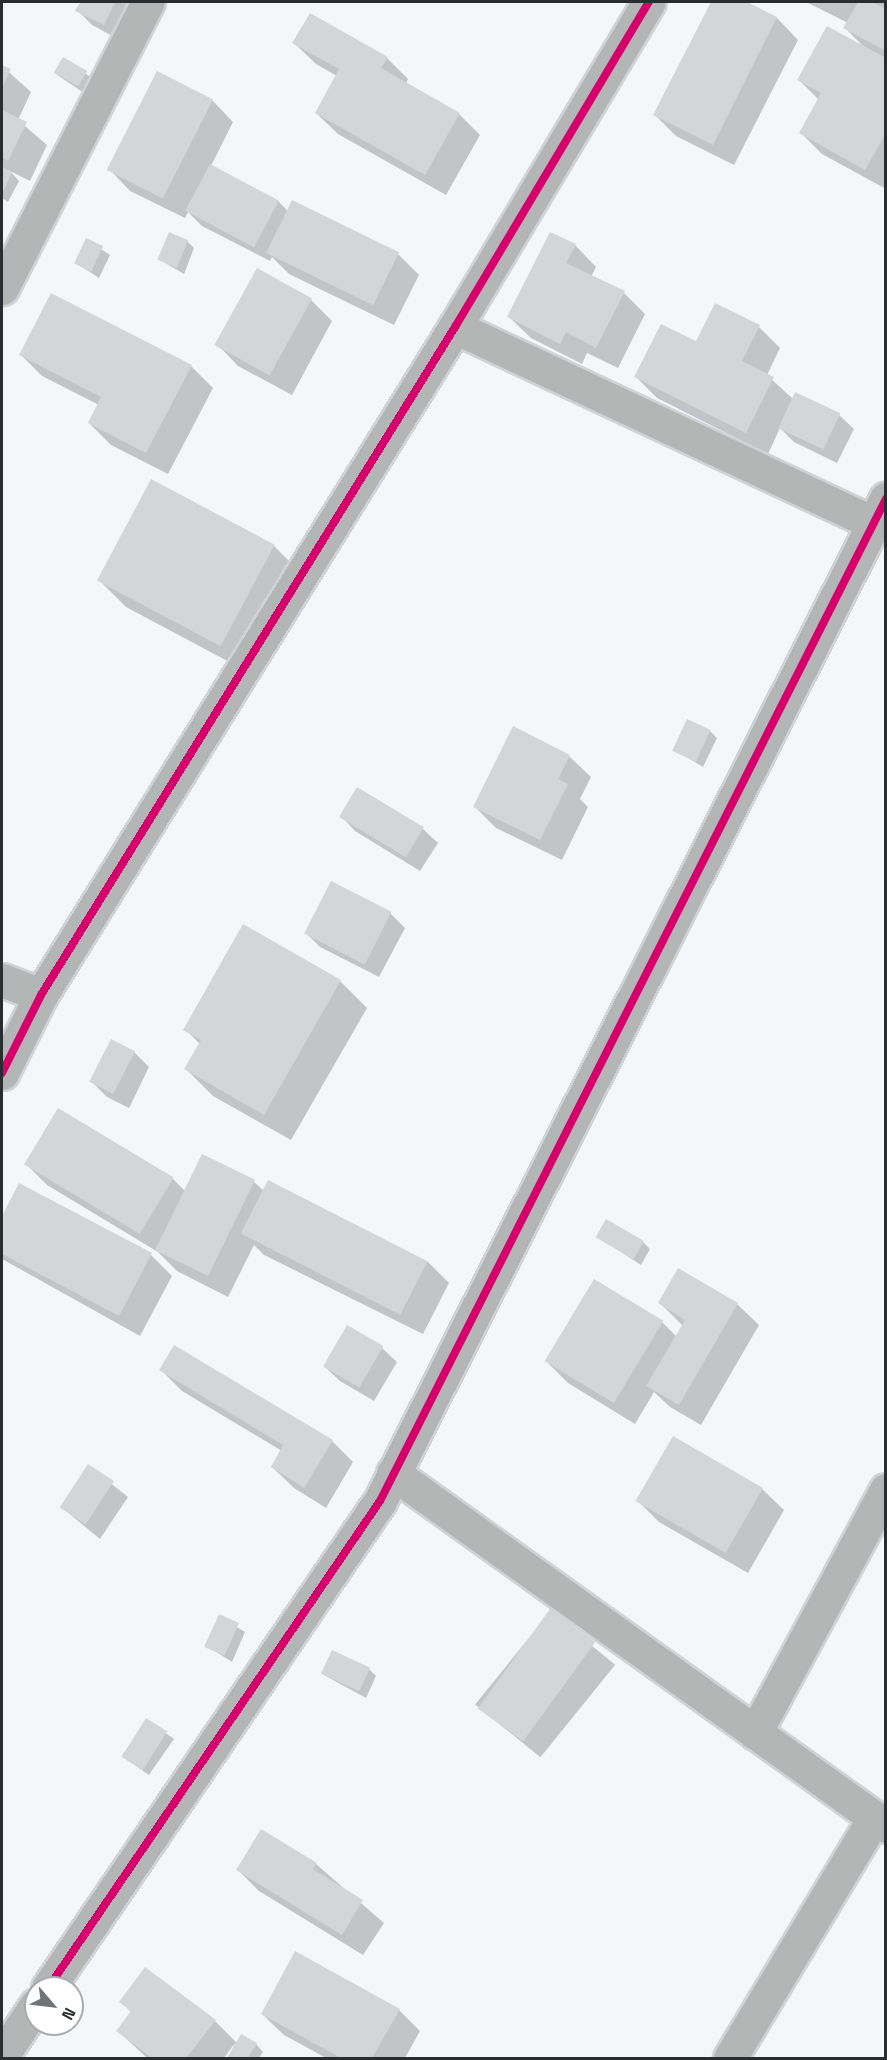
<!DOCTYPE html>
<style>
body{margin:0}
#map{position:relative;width:887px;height:2060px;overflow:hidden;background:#f3f7fa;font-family:"Space Grotesk",sans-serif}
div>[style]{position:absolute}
.shadow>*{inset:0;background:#0003;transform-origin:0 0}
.building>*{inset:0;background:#d3d6d8;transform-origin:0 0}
.roads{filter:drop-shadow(2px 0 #d0d3d5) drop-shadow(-2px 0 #d0d3d5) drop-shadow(0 2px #d0d3d5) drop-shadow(0 -2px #d0d3d5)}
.minor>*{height:33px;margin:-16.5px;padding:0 16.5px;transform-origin:16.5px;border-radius:16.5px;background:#b4b6b6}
.cycleway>*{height:8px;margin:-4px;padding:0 4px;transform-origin:4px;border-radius:4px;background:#d6006c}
span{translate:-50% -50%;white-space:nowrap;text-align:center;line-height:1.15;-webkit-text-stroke:4.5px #fff;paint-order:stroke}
.frame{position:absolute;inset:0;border:3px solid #2a2d2f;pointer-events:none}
.north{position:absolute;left:24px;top:1976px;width:60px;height:60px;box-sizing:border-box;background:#fff;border:2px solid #aaabac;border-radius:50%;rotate:118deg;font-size:16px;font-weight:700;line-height:24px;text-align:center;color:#2a2d2f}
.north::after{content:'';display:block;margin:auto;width:21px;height:27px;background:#707476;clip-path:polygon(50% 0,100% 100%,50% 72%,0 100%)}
</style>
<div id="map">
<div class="shadow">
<i style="clip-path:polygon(82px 2px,137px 2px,118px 39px,92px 25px,77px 10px)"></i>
<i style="clip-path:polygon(713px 2px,744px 2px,777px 18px,798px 40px,734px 165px,676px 136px,655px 115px)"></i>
<i style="clip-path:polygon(806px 2px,886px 2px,886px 189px,822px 154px,801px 133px,819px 100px,799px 80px,864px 47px,845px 28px,848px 23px)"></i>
<i style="clip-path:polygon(294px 43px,387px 58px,408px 79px,406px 84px,459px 114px,480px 135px,446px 195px,338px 134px,316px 113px,337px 76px,316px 64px)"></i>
<i style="left:64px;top:59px;width:36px;height:17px;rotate:34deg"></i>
<i style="clip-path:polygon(2px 66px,31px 92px,18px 120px,47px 145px,30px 181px,10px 171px,19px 181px,8px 202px,2px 198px)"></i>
<i style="clip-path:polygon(212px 100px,233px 122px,211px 166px,278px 201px,288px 211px,398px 254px,419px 275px,394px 325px,289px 274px,272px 257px,270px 261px,202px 226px,188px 212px,185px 218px,130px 191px,109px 169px)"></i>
<i style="clip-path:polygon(87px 240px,110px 255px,99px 278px,76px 263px)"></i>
<i style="clip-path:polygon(187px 241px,194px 248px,184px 274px,160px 260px)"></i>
<i style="clip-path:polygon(575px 245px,596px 267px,591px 277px,624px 293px,645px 314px,618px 368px,587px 353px,582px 364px,531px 338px,509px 317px)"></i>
<i style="clip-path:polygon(311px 300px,332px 321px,292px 395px,238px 366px,217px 344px)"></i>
<i style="clip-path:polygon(759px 327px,780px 348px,767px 375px,793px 399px,839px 415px,854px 429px,837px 463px,794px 442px,780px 428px,768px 454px,657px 398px,636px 377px,697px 344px)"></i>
<i style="clip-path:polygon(21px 355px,191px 366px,213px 388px,168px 474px,111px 445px,89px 423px,99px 405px,42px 376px)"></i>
<i style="clip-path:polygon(274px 546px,301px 573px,248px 672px,126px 607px,99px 580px)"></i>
<i style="clip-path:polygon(710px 731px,717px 738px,703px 767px,675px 750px)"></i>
<i style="clip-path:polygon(569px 756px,591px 777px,580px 799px,588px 807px,562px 860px,496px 828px,475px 807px)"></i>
<i style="clip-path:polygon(341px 816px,423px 829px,438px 843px,420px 871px,355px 831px)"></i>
<i style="clip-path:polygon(390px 913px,405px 928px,379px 977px,320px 947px,306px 933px)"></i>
<i style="clip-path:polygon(340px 981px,367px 1008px,291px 1140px,213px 1096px,186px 1069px,200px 1044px,185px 1029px)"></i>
<i style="clip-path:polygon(134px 1052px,149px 1067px,129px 1108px,107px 1097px,92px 1082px)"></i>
<i style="clip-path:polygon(203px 1156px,254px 1182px,264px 1191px,269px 1182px,428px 1262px,449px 1283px,423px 1334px,264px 1255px,254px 1245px,228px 1297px,177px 1271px,158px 1252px,47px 1185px,26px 1164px,173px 1179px,185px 1191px)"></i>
<i style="clip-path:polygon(20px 1185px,151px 1255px,172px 1276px,140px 1336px,2px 1259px,2px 1219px)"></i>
<i style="clip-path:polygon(598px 1237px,643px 1242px,650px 1249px,641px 1265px)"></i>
<i style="clip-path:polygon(679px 1270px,737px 1304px,759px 1325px,701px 1425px,670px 1407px,654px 1392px,635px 1424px,568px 1383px,547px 1362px,662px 1322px,677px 1337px,683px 1326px,660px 1303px)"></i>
<i style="clip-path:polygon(348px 1327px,382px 1348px,397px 1362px,374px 1401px,340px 1381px,325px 1367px)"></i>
<i style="clip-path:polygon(161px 1370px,332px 1441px,353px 1462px,326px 1508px,294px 1488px,272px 1467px,282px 1451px,182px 1391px)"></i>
<i style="clip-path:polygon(89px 1466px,128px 1497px,100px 1539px,61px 1507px)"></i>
<i style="clip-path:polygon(762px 1489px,784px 1510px,748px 1573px,659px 1522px,638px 1501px)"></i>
<i style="left:550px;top:1612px;width:84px;height:119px;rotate:39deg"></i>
<i style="clip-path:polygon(219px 1616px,245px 1632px,232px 1662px,205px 1645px)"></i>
<i style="clip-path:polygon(369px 1669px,376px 1676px,366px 1698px,322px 1674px)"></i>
<i style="left:147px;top:1720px;width:33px;height:44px;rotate:35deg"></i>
<i style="clip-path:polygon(261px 1831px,316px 1864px,384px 1923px,363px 1955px,259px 1891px,238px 1870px)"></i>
<i style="clip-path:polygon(121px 2002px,215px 2021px,237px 2043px,256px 2044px,263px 2052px,259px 2058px,229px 2058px,235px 2043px,224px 2058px,147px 2058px,118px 2031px,132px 2013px)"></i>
<i style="clip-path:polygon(399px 2010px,420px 2031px,405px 2058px,326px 2058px,284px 2035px,262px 2014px)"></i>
</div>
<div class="building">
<i style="clip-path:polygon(80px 2px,115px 2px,104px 25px,75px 11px)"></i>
<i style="clip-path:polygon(711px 2px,747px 2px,777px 17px,713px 145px,653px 115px)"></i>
<i style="clip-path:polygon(858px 2px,872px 2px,886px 9px,886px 51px,843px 28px)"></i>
<i style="clip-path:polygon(310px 13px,388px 57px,381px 68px,460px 113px,425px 175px,315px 113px,339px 69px,292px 43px)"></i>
<i style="clip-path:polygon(827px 26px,886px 58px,886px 133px,865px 170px,799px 133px,821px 93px,797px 80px)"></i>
<i style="left:63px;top:57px;width:28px;height:18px;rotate:30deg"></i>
<i style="clip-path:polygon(2px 65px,11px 69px,2px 88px)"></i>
<i style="left:157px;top:71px;width:63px;height:111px;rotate:27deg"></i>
<i style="clip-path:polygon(2px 110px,27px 122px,8px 161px,2px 157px)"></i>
<i style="left:210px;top:164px;width:78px;height:53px;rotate:28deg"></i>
<i style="clip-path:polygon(2px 167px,12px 172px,2px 194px)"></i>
<i style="left:292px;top:200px;width:119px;height:59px;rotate:26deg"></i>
<i style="left:169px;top:232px;width:21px;height:30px;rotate:23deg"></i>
<i style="clip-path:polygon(550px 232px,576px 244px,566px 263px,625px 291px,596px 348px,566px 332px,560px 344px,507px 317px)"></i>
<i style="left:86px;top:238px;width:19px;height:28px;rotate:25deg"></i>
<i style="left:257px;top:268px;width:63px;height:88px;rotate:29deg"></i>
<i style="clip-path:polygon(51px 293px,192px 365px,146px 453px,88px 423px,101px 397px,19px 355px)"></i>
<i style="clip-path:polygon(715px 303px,760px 325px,742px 361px,774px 377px,746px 433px,634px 377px,661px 324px,696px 341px)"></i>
<i style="left:795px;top:392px;width:50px;height:40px;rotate:25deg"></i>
<i style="left:151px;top:479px;width:140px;height:115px;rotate:28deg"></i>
<i style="left:687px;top:719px;width:26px;height:35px;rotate:25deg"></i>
<i style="clip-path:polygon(513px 726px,570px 755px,558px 779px,568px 784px,540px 840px,473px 807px)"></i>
<i style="left:357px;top:787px;width:78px;height:35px;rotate:31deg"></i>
<i style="left:331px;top:881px;width:68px;height:59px;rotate:27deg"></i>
<i style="clip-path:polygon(243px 924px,341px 980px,264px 1115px,184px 1069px,201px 1040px,183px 1030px)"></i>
<i style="left:111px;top:1039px;width:27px;height:48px;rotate:27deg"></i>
<i style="left:58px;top:1108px;width:135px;height:66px;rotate:31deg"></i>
<i style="left:202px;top:1154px;width:59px;height:107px;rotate:26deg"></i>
<i style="left:268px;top:1180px;width:179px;height:60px;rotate:27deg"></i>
<i style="clip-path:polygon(19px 1183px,152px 1253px,119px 1316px,2px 1254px,2px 1216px)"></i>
<i style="left:606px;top:1219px;width:44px;height:21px;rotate:30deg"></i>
<i style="clip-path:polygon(678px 1268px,738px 1303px,679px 1405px,646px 1386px,685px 1320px,658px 1303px)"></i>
<i style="left:594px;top:1279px;width:81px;height:96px;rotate:31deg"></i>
<i style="left:347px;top:1325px;width:42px;height:48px;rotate:30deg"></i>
<i style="clip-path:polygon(174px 1345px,333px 1440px,304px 1488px,271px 1467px,283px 1445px,159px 1370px)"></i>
<i style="left:673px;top:1436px;width:104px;height:75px;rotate:30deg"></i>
<i style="left:88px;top:1464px;width:31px;height:52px;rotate:33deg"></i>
<i style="left:550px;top:1609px;width:56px;height:123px;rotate:36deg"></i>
<i style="left:219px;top:1614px;width:22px;height:36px;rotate:24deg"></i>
<i style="left:332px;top:1650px;width:42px;height:26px;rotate:25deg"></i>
<i style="left:146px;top:1718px;width:25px;height:46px;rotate:32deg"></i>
<i style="clip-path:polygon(261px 1829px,317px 1863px,313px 1869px,363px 1900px,342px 1935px,236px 1870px)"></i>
<i style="clip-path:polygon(295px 1951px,400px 2009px,372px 2058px,341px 2058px,261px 2014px)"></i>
<i style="clip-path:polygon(145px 1967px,216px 2020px,186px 2058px,152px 2058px,116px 2031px,131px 2011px,119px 2002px)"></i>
<i style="clip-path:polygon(241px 2034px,257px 2043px,248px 2058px,227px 2058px)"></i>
</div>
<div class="roads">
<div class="minor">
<i style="left:2px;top:288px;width:321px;rotate:-63deg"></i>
<i style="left:455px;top:327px;width:462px;rotate:25.1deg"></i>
<i style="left:2px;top:980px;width:42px;rotate:21deg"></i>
<i style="left:2px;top:1073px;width:87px;rotate:-63.4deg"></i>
<i style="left:41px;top:995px;width:786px;rotate:-58.21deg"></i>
<i style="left:455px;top:327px;width:378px;rotate:-59.2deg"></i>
<i style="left:393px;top:1473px;width:606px;rotate:35.6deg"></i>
<i style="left:755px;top:1733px;width:276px;rotate:-61.7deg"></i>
<i style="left:48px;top:1988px;width:589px;rotate:-55.72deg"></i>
<i style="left:380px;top:1501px;width:1123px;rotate:-63.21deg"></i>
<i style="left:2px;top:2056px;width:61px;rotate:-56.3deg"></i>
<i style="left:730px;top:2058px;width:280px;rotate:-59deg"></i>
</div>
</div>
<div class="cycleway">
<i style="left:2px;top:1073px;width:87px;rotate:-63.4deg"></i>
<i style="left:41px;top:995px;width:786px;rotate:-58.21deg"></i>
<i style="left:455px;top:327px;width:378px;rotate:-59.2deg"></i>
<i style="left:48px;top:1988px;width:589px;rotate:-55.72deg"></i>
<i style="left:380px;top:1501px;width:1123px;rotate:-63.21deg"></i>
</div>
<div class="frame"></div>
<div class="north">N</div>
</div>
